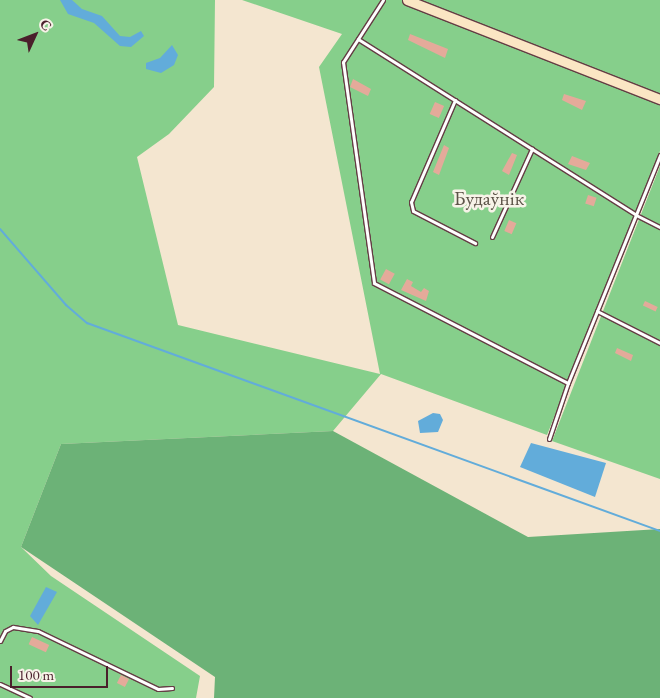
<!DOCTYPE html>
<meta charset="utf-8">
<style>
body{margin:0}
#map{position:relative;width:660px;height:698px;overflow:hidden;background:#f4e6d0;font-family:"EB Garamond",serif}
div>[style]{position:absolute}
.green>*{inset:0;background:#86cf8b}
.forest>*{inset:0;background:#6cb277}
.water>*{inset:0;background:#62acda}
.stream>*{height:2px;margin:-1px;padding:0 1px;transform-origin:1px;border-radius:1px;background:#62acda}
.building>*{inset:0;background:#e4aa9a;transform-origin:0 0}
.roads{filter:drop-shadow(1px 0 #643d44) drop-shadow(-1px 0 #643d44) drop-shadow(0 1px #643d44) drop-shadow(0 -1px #643d44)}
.lane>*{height:3px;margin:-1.5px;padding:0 1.5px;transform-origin:1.5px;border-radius:1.5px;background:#fff}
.secondary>*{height:9px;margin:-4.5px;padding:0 4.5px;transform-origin:4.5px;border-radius:4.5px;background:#fbe6c4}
span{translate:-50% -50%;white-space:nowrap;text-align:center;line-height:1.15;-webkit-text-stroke:5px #f7f3e8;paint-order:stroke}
.park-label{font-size:20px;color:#5c5448}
.north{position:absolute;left:10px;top:10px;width:50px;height:50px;-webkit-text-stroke:4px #f7f3e8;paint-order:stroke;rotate:47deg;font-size:14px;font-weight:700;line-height:20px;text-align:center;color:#4a1f2b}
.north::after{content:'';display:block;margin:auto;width:18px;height:22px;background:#4a1f2b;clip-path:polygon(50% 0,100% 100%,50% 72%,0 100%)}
.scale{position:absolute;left:10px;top:666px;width:98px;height:22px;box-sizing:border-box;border:2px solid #4a1f2b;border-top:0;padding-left:6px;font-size:15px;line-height:18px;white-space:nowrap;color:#4a1f2b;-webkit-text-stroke:4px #f7f3e8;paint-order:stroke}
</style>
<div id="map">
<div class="green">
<i style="clip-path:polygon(0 0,215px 0,214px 87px,169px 134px,137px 157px,178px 325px,380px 374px,319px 67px,342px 34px,242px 0,660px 0,660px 151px,547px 435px,381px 374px,333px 431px,61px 444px,21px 547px,51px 576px,200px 676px,196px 698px,0 698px)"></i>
<i style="clip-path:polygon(660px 166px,660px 479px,552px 441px)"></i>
</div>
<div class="forest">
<i style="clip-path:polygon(333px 431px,528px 537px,660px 529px,660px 698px,214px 698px,215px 677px,21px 547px,61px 444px)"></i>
</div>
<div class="water">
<i style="clip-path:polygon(60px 0,72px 0,82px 9px,102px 16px,120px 36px,130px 37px,141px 31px,144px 36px,131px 47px,120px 46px,94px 23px,68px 14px)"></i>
<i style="clip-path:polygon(172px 45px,178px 55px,174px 65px,161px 73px,146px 69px,146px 63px,160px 58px)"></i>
<i style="clip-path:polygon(433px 413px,440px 414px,443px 420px,438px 432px,420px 433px,418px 421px)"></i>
<i style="clip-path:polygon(531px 443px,606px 463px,595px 497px,520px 467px)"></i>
<i style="clip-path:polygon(46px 587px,57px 592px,38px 625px,30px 616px)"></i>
</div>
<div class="stream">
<i style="left:0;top:229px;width:101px;rotate:49deg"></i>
<i style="left:66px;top:305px;width:28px;rotate:41deg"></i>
<i style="left:87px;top:323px;width:610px;rotate:19.95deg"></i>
</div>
<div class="building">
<i style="clip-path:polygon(410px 34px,448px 49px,445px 58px,408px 40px)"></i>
<i style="clip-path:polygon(353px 79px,371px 89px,368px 96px,350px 87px)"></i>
<i style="clip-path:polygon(564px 94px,586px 101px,582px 110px,562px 100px)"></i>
<i style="left:435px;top:102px;width:10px;height:13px;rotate:24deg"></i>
<i style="clip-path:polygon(444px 145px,449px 148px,439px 175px,433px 172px)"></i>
<i style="clip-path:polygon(512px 153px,517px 155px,509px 175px,502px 171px)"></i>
<i style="clip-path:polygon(572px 156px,590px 163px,586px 170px,568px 164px)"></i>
<i style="left:588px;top:195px;width:9px;height:9px;rotate:18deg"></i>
<i style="left:509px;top:220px;width:8px;height:12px;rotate:23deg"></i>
<i style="left:386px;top:269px;width:10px;height:12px;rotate:29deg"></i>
<i style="clip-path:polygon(407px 279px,413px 282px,411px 286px,421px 292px,424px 288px,429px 291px,426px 301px,401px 290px)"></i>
<i style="left:645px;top:301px;width:14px;height:5px;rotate:25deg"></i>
<i style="clip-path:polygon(617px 348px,633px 355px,631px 361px,615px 353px)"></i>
<i style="left:32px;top:637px;width:19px;height:8px;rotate:25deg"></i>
<i style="left:121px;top:675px;width:9px;height:9px;rotate:27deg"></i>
</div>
<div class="roads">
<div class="lane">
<i style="left:383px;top:0;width:74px;rotate:122.8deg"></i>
<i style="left:343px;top:62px;width:223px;rotate:82deg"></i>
<i style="left:374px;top:283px;width:218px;rotate:27.3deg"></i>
<i style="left:568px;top:383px;width:246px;rotate:-68deg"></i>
<i style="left:358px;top:39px;width:329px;rotate:32.3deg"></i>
<i style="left:636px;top:215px;width:27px;rotate:27deg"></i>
<i style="left:455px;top:100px;width:111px;rotate:113.3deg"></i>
<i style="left:411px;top:202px;width:9px;rotate:77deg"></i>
<i style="left:413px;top:211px;width:70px;rotate:27.3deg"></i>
<i style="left:492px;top:237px;width:97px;rotate:-65.6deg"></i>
<i style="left:597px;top:311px;width:71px;rotate:26.9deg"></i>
<i style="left:549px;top:439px;width:59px;rotate:-71.3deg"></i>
<i style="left:0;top:641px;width:11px;rotate:-63deg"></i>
<i style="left:5px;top:631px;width:9px;rotate:-27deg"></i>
<i style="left:13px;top:627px;width:25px;rotate:9deg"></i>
<i style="left:38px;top:631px;width:133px;rotate:25.8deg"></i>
<i style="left:158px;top:689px;width:14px;rotate:-4deg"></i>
<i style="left:0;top:684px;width:33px;rotate:25deg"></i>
</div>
<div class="secondary">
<i style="left:407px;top:0;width:272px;rotate:21.4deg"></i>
</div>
</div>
<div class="park-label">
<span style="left:489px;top:198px">Будаўнік</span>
</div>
<div class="north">С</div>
<div class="scale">100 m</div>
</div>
